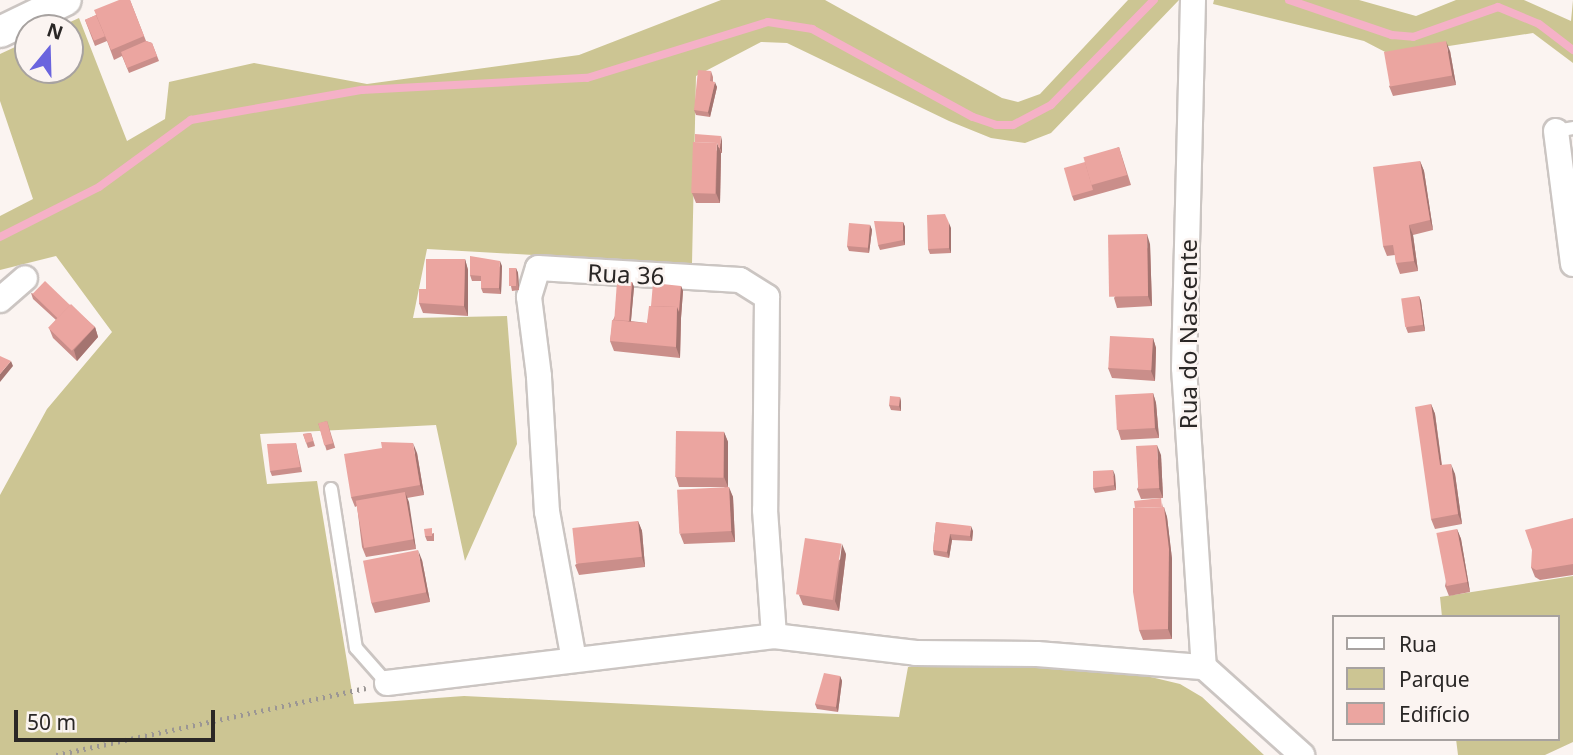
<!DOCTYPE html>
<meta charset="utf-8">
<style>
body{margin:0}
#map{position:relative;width:1573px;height:755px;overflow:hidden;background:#fbf4f1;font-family:"Noto Sans",sans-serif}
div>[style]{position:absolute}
.green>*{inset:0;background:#ccc593}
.stream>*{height:8px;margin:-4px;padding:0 4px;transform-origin:4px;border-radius:4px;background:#f5b1c7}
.path>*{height:4.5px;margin-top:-2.25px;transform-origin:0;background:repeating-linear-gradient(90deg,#9b9694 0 2px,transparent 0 7px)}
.roads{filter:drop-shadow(2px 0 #cbc5c2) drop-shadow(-2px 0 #cbc5c2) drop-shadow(0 2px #cbc5c2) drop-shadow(0 -2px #cbc5c2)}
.service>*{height:12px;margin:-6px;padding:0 6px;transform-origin:6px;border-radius:6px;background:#fff}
.minor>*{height:24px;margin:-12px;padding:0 12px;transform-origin:12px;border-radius:12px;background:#fff}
.tertiary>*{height:30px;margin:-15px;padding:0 15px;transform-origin:15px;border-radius:15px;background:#fff}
.wall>*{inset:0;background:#ca8e8a;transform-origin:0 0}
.shaded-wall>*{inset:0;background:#a47470}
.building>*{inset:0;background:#eba5a0;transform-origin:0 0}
span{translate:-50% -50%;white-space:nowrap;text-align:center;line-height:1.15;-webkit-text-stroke:5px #fbf4f1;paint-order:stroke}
.street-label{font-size:24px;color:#2a2726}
.legend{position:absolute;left:1332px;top:615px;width:228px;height:126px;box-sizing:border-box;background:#fbf4f1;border:2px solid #a7a2a0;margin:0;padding:9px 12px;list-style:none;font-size:21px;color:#2a2726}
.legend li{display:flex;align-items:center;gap:14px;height:35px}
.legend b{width:35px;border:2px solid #a7a2a0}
.north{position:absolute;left:14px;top:14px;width:70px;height:70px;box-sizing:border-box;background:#fbf4f1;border:2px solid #a7a2a0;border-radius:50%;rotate:19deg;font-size:19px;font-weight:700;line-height:28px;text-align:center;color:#2a2726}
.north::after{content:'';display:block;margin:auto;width:24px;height:32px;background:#6a64de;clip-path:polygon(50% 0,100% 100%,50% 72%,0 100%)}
.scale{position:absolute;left:14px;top:710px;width:201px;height:32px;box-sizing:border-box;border:4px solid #2a2726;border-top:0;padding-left:9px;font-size:21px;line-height:24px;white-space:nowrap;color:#2a2726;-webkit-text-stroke:5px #fbf4f1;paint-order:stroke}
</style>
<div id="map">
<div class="green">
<i style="clip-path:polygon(721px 0,825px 0,1002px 98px,1018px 102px,1040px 94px,1128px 0,1179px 0,1051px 133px,1025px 143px,991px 138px,949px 121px,787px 43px,761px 42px,696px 76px,692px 264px,427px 249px,413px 318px,507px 316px,517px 444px,465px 561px,436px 425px,260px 434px,267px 484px,317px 481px,354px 704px,464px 696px,899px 717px,908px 667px,1109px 667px,1180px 684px,1202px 697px,1264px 755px,0 755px,0 495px,47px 409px,112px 332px,56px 256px,0 270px,0 216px,33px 199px,0 101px,0 54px,28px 41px,28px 70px,70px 70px,70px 28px,57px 28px,79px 18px,127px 141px,165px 119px,169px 82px,254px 63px,367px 84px,579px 55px)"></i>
<i style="clip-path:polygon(1214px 0,1359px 0,1416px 16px,1456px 0,1524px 0,1571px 21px,1573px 0,1573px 63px,1533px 33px,1391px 55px,1364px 41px,1213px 4px)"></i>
<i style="clip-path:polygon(1573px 576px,1573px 742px,1545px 755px,1458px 755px,1456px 739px,1557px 739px,1557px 617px,1442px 617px,1440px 597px)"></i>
</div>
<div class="stream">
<i style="left:1289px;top:0;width:109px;rotate:18.8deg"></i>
<i style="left:1392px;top:35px;width:21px;rotate:5deg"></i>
<i style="left:1413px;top:37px;width:90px;rotate:-19.4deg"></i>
<i style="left:1498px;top:7px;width:44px;rotate:22.5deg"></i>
<i style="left:1539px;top:24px;width:43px;rotate:37.4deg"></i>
<i style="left:0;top:237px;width:111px;rotate:-26.8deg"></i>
<i style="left:99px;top:187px;width:114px;rotate:-36.1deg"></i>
<i style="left:191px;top:120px;width:174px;rotate:-10deg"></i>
<i style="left:362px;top:90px;width:225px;rotate:-3.1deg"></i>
<i style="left:587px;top:78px;width:189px;rotate:-17.2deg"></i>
<i style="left:768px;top:22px;width:45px;rotate:9deg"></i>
<i style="left:812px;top:29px;width:183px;rotate:28.7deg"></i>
<i style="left:973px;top:117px;width:24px;rotate:19deg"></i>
<i style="left:996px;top:125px;width:17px"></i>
<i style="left:1013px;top:125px;width:43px;rotate:-27.8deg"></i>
<i style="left:1051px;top:105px;width:147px;rotate:-45.6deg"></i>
</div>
<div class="path">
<i style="left:56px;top:755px;width:317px;rotate:-12.2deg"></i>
</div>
<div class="roads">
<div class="service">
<i style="left:1556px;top:131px;width:17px;rotate:-10deg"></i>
<i style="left:331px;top:489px;width:161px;rotate:81.1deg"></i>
<i style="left:356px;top:648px;width:47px;rotate:48.5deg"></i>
</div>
<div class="minor">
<i style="left:1193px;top:0;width:368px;rotate:91.4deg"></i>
<i style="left:1184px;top:368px;width:300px;rotate:86.2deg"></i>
<i style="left:1556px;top:131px;width:134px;rotate:82.7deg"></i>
<i style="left:0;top:300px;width:33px;rotate:-41deg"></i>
<i style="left:574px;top:660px;width:150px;rotate:-100.3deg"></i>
<i style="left:547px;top:512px;width:136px;rotate:-93.4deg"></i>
<i style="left:539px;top:376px;width:80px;rotate:-97.2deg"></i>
<i style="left:529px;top:297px;width:30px;rotate:-73deg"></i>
<i style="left:538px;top:268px;width:202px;rotate:3.4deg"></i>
<i style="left:740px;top:280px;width:32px;rotate:32deg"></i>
<i style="left:767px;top:297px;width:213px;rotate:90.5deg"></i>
<i style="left:765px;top:510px;width:126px;rotate:85.9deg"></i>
<i style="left:387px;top:683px;width:390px;rotate:-6.9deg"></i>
<i style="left:774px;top:636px;width:143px;rotate:6.8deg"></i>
<i style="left:916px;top:653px;width:121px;rotate:0.5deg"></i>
<i style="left:1037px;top:654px;width:168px;rotate:4.5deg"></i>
<i style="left:1204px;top:667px;width:132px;rotate:41.9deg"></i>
</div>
<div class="tertiary">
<i style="left:0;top:32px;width:73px;rotate:-25.9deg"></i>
</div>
</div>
<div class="wall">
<i style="clip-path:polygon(130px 0,146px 41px,152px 43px,159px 61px,129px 73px,122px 56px,114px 60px,107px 41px,95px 46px,85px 20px)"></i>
<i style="clip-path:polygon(1450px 51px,1456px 85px,1393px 96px,1389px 86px)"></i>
<i style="clip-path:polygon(711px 71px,713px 77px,713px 82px,717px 87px,710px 117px,696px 115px,694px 110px)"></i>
<i style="clip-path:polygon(722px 141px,722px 153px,721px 153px,720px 203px,696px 203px,692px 193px)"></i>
<i style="clip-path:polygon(1119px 147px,1131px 185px,1074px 201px,1072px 196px,1085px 162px)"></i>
<i style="clip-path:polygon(1420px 161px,1424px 171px,1433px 230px,1413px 235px,1418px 271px,1400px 274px,1396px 263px,1395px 255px,1387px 256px,1383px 246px)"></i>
<i style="clip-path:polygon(903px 222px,905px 227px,905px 245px,880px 250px,878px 245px)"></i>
<i style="clip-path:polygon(870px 225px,872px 230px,869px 253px,849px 251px,847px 246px)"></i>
<i style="clip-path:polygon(951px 228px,951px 253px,930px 254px,928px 249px)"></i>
<i style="clip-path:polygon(1150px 244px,1152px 306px,1117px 308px,1114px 298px)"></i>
<i style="clip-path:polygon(465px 259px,468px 270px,468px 316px,423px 313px,419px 303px,426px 289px)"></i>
<i style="clip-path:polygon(502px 266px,501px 294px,483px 293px,481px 288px,481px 281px,472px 281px,470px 275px)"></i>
<i style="clip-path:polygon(516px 268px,518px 273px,519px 290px,512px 291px,511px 286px)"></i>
<i style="clip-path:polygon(632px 282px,634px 287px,631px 321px,647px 323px,651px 306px,681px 286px,683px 291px,681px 318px,680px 358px,614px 351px,610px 341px,613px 320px)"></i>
<i style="clip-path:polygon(31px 293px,70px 305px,95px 327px,98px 337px,77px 361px,53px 338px,49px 328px,56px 320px,33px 299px)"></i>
<i style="clip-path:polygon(1419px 296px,1421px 301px,1425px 331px,1408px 333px,1406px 328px)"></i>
<i style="clip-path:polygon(1153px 338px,1156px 348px,1155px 381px,1112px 378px,1108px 368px)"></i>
<i style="clip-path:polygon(1153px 393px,1156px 403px,1159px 438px,1121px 440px,1118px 430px)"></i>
<i style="clip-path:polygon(900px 397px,901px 402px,901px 411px,891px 410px,889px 405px)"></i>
<i style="clip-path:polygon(1431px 404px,1435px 414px,1442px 465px,1455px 474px,1462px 524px,1435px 529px,1431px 519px)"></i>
<i style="left:327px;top:421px;width:28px;height:9px;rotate:73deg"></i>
<i style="clip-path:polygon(724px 432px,728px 442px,728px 487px,733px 497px,735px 542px,684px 544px,680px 534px,725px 487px,679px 487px,676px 477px)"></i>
<i style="clip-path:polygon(311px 433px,315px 446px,308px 448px,303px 434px)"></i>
<i style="clip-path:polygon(296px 443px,302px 472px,272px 476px,270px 471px)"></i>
<i style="clip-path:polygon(417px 453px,424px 495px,407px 498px,416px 549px,366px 557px,362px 547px,357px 506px,355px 507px,351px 497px)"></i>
<i style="clip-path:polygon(1161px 455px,1163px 498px,1141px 499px,1137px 489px)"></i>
<i style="clip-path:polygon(1115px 475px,1116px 490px,1095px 493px,1093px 488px)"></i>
<i style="clip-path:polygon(1163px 503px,1163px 507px,1167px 517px,1172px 559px,1172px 639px,1143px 640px,1139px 630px)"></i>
<i style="clip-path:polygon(1573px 518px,1573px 575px,1540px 580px,1535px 577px,1531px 567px)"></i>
<i style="clip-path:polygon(638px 521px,642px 531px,645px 567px,579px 575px,575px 565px)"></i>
<i style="clip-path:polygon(936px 522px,973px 531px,972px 541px,952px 540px,949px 558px,934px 555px,933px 550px)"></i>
<i style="clip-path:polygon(1457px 529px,1461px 539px,1470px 592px,1449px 596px,1445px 586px)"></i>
<i style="clip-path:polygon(434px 533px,434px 541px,427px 541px,425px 536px)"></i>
<i style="clip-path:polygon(846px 554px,839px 611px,803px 605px,799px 595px)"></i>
<i style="clip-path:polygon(422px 560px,430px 602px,375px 613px,371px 602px)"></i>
<i style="clip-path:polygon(840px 676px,842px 681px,838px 712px,817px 709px,815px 704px)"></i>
</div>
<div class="shaded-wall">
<i style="clip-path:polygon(1446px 41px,1450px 51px,1456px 85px,1452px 75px)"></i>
<i style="clip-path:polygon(715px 82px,717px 87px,710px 117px,708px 112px)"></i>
<i style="clip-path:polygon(721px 136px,722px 141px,722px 153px,720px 148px)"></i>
<i style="clip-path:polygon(717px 143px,721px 153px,720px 203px,716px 193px)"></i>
<i style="clip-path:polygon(1420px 161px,1424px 171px,1433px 230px,1430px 220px)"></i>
<i style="clip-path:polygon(903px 222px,905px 227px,905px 245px,903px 240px)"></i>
<i style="clip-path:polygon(949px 223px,951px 228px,951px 253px,949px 248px)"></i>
<i style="clip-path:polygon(870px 225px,872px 230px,869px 253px,868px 248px)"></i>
<i style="clip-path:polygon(1409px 225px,1413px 235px,1418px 271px,1414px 261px)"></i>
<i style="clip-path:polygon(1147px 234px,1150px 244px,1152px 306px,1148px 296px)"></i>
<i style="clip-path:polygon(465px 259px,468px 270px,468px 316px,464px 306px)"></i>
<i style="clip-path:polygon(500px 261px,502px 266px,501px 294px,499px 288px)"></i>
<i style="clip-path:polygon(516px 268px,518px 273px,519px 290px,518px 285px)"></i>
<i style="clip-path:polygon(632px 282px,634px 287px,630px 331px,628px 326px)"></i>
<i style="clip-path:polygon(681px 286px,683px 291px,681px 318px,680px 358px,676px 347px,677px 307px)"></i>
<i style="clip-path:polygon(1419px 296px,1421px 301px,1425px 331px,1423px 325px)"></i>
<i style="clip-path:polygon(95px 327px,98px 337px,77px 361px,74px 350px)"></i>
<i style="clip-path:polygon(1153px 338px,1156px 348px,1155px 381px,1151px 371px)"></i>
<i style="clip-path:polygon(11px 361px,13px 366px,0 382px,0 374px)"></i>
<i style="clip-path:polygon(1153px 393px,1156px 403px,1159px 438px,1155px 428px)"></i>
<i style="clip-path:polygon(900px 397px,901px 402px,901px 411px,899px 406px)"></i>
<i style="clip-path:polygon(1431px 404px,1435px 414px,1443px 476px,1440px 465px)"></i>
<i style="clip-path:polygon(724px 432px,728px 442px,728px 487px,724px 477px)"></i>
<i style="clip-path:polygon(413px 443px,417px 453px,424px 495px,420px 485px)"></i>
<i style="clip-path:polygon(1157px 445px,1161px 455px,1163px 498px,1159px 488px)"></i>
<i style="clip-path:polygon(1451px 464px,1455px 474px,1462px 524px,1458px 514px)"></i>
<i style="clip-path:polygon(1113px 470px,1115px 475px,1116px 490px,1114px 485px)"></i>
<i style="clip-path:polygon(729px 487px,733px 497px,735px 542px,731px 531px)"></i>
<i style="clip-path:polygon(405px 492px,409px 502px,416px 549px,413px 539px)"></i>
<i style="clip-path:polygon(1164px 507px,1167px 517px,1172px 559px,1172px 639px,1168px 629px)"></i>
<i style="clip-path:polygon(638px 521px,642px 531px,645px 567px,642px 557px)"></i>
<i style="clip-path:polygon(971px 526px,973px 531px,972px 541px,970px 536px)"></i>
<i style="clip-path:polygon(1457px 529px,1461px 539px,1470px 592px,1467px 582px)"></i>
<i style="clip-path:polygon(950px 534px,952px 540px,949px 558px,947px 552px)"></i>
<i style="clip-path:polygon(842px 544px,846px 554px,839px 611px,835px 601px)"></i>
<i style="clip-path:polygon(418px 550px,422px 560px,430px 602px,426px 592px)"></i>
<i style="clip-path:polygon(840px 676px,842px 681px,838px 712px,836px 707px)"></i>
</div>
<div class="building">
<i style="clip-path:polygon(119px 0,130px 0,144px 36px,111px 50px,94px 10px)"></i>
<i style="left:96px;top:15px;width:23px;height:12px;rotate:67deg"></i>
<i style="clip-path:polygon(146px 41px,152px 43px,157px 56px,127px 68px,121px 52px)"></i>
<i style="left:1446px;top:41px;width:35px;height:63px;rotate:80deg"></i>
<i style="clip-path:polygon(698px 70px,711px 71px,710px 81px,715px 82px,708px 112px,694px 110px)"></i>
<i style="clip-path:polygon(695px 134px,721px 136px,720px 148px,719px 148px,717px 143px,695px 142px)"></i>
<i style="left:693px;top:142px;width:24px;height:51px;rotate:2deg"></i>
<i style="left:1119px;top:147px;width:29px;height:37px;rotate:74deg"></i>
<i style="clip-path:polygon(1420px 161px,1430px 220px,1409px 225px,1414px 261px,1396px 263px,1393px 245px,1383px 246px,1373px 167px)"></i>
<i style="left:1085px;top:162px;width:29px;height:22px;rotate:74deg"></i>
<i style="clip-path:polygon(945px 214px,949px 223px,949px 248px,928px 249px,927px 215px)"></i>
<i style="clip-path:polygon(874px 221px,903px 222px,903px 240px,878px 245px)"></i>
<i style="left:849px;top:223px;width:21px;height:23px;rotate:5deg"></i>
<i style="left:1147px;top:234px;width:62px;height:39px;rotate:89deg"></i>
<i style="clip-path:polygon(470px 256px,500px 261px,499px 288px,481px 288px,481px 276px,470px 275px)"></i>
<i style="clip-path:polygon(426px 259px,465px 259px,464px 306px,419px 303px,419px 289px,426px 289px)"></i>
<i style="left:509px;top:268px;width:7px;height:18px"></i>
<i style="left:45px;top:281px;width:35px;height:18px;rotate:44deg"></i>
<i style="left:617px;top:281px;width:15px;height:39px;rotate:4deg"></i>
<i style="clip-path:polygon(653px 283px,681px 286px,679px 312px,677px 307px,651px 306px)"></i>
<i style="left:1419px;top:296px;width:29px;height:18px;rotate:82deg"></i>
<i style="left:71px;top:304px;width:33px;height:33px;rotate:44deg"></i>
<i style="clip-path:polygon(649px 306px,677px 307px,676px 347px,610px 341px,612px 320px,647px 323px)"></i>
<i style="left:1110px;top:336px;width:43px;height:32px;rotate:3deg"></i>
<i style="clip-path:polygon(0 356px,11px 361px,0 374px)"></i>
<i style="left:1153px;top:393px;width:35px;height:38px;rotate:87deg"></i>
<i style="left:890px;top:396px;width:10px;height:9px;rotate:6deg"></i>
<i style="clip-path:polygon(1431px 404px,1440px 465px,1451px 464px,1458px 514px,1431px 519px,1415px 407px)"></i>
<i style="left:327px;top:421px;width:23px;height:9px;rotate:75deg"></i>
<i style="left:676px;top:431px;width:48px;height:46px;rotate:1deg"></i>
<i style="clip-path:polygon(311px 433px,313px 441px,306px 443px,303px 434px)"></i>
<i style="clip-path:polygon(381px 442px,413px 443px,420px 485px,351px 497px,344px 454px,382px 448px)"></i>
<i style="clip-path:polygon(296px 443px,300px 467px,270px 471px,267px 444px)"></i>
<i style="left:1157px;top:445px;width:43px;height:21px;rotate:87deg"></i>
<i style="clip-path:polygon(1113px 470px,1114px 485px,1093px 488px,1093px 471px)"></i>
<i style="left:729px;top:487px;width:44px;height:52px;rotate:87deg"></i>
<i style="left:405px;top:492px;width:48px;height:50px;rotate:80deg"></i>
<i style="clip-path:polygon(1161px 498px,1162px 507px,1135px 508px,1134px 501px)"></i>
<i style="clip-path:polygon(1164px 507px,1169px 549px,1168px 629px,1139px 630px,1133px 592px,1133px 508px)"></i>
<i style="clip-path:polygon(1573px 518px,1573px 564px,1536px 570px,1531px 567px,1532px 550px,1525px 530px)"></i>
<i style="left:638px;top:521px;width:36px;height:66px;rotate:84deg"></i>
<i style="clip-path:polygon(936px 522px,971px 526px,970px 536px,950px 534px,947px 552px,933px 550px)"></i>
<i style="clip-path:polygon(432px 528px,432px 536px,425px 536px,424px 529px)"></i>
<i style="left:1457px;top:529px;width:54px;height:21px;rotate:79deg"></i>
<i style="left:805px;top:538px;width:37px;height:57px;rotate:9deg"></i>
<i style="left:418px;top:550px;width:43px;height:56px;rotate:79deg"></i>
<i style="clip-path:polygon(824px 673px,840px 676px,836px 707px,815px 704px)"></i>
</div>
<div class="street-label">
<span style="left:626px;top:274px;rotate:3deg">Rua 36</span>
<span style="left:1188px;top:334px;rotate:-90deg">Rua do Nascente</span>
</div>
<ul class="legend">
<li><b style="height:9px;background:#fff"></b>Rua</li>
<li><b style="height:19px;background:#ccc593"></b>Parque</li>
<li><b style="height:19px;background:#eba5a0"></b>Edifício</li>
</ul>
<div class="north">N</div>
<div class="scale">50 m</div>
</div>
